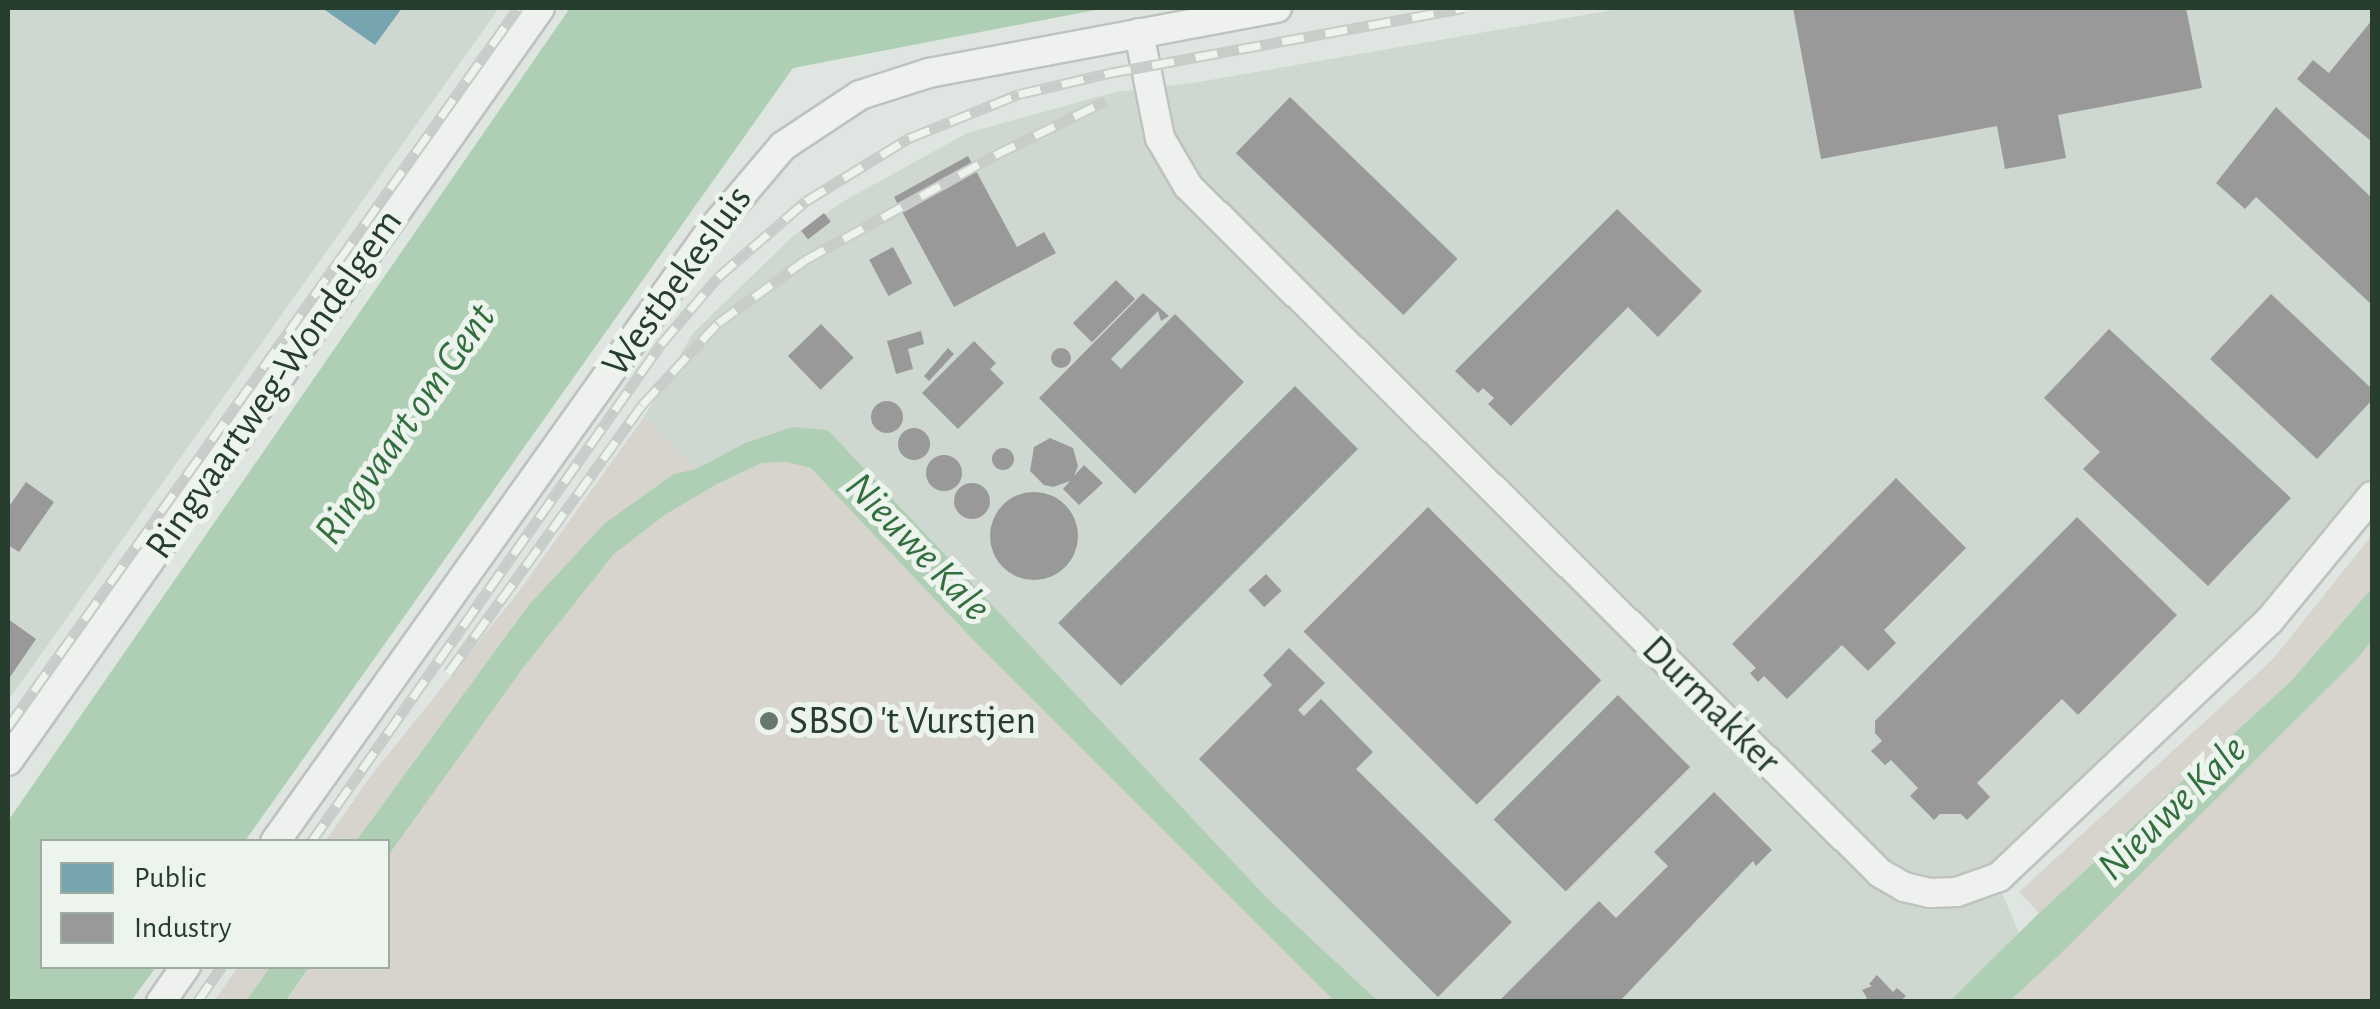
<!DOCTYPE html>
<style>
body{margin:0}
#map{position:relative;width:2380px;height:1009px;overflow:hidden;background:#dfe5e1;font-family:"Alegreya Sans",sans-serif}
div>[style]{position:absolute}
.built>*{inset:0;background:#ced8d0}
.green>*{inset:0;background:#d7d4ce}
.water>*{inset:0;background:#aecfb4}
.public>*{inset:0;background:#76a5af}
.industry>*{inset:0;background:#999;transform-origin:0 0}
.round{border-radius:50%}
.roads{filter:drop-shadow(2px 0 #bfc3c0) drop-shadow(-2px 0 #bfc3c0) drop-shadow(0 2px #bfc3c0) drop-shadow(0 -2px #bfc3c0)}
.street>*{height:28px;margin:-14px;padding:0 14px;transform-origin:14px;border-radius:14px;background:#eff1ef}
.rail>*{height:11px;margin-top:-5.5px;transform-origin:0;background:repeating-linear-gradient(90deg,#edf4ee 0 22px,#c8cdc9 0 44px);box-sizing:border-box;border-block:2px solid #c8cdc9}
.dots>*{width:28px;height:28px;translate:-50% -50%;box-sizing:border-box;border:5px solid #edf4ee;border-radius:50%}
span{translate:-50% -50%;white-space:nowrap;text-align:center;line-height:1.15;-webkit-text-stroke:10px #edf4ee;paint-order:stroke}
.street-label{font-size:40px;color:#273d2d}
.poi-label{font-size:40px;color:#273d2d}
.left{translate:0 -50%;text-align:left}
.water-label{font-size:42px;color:#336f3f;font-style:italic}
.frame{position:absolute;inset:0;border:10px solid #273d2d;pointer-events:none}
.legend{position:absolute;left:40px;top:839px;width:350px;height:130px;box-sizing:border-box;background:#edf4ee;border:2px solid #9eaba1;margin:0;padding:12px 18px;list-style:none;font-size:30px;color:#273d2d}
.legend li{display:flex;align-items:center;gap:20px;height:50px}
.legend b{width:50px;border:2px solid #9eaba1}
</style>
<div id="map">
<div class="built">
<i style="clip-path:polygon(8px 8px,499px 8px,8px 701px)"></i>
<i style="clip-path:polygon(1624px 8px,2372px 8px,2372px 475px,2260px 610px,1990px 865px,2020px 935px,1950px 1001px,1378px 1001px,1267px 898px,828px 430px,792px 427px,745px 443px,696px 469px,644px 417px,693px 333px,793px 236px,844px 201px,967px 133px,1115px 92px,1193px 83px)"></i>
</div>
<div class="green">
<i style="clip-path:polygon(644px 417px,696px 469px,674px 474px,528px 606px,356px 841px,325px 842px,370px 777px,517px 594px)"></i>
<i style="clip-path:polygon(787px 462px,811px 467px,977px 644px,1334px 1001px,286px 1002px,309px 967px,388px 966px,388px 856px,523px 668px,614px 554px,665px 515px,717px 484px,762px 463px)"></i>
<i style="clip-path:polygon(2372px 535px,2372px 588px,2291px 681px,2039px 913px,2019px 892px,2273px 659px)"></i>
<i style="clip-path:polygon(2372px 640px,2372px 1001px,2010px 1002px,2359px 657px)"></i>
<i style="clip-path:polygon(238px 967px,270px 967px,246px 1001px,214px 1001px)"></i>
</div>
<div class="water">
<i style="clip-path:polygon(570px 8px,1106px 8px,793px 68px,245px 841px,42px 842px,42px 966px,156px 967px,131px 1001px,8px 1001px,8px 821px)"></i>
<i style="clip-path:polygon(792px 427px,828px 430px,1267px 898px,1378px 1001px,1334px 1001px,977px 644px,811px 468px,787px 462px,762px 463px,717px 484px,665px 515px,614px 554px,523px 668px,388px 856px,388px 842px,356px 841px,528px 606px,605px 523px,674px 474px,696px 469px,745px 443px)"></i>
<i style="clip-path:polygon(2372px 588px,2372px 640px,2359px 657px,2056px 958px,2010px 1001px,1950px 1001px,2039px 913px,2291px 681px)"></i>
<i style="clip-path:polygon(270px 967px,309px 967px,286px 1001px,246px 1001px)"></i>
</div>
<div class="public">
<i style="clip-path:polygon(322px 8px,402px 8px,375px 45px)"></i>
</div>
<div class="industry">
<i style="clip-path:polygon(1793px 8px,2186px 8px,2202px 88px,2058px 115px,2066px 158px,2005px 169px,1997px 126px,1821px 159px)"></i>
<i style="clip-path:polygon(2372px 20px,2372px 142px,2297px 79px,2313px 60px,2329px 73px)"></i>
<i style="left:1290px;top:97px;width:233px;height:78px;rotate:44deg"></i>
<i style="clip-path:polygon(2276px 107px,2372px 198px,2372px 305px,2256px 197px,2245px 209px,2216px 183px)"></i>
<i style="clip-path:polygon(968px 156px,1017px 247px,1044px 232px,1056px 253px,954px 307px,894px 197px)"></i>
<i style="clip-path:polygon(1617px 209px,1702px 291px,1658px 337px,1628px 307px,1511px 426px,1488px 404px,1494px 398px,1483px 388px,1478px 393px,1455px 371px)"></i>
<i style="left:824px;top:213px;width:11px;height:29px;rotate:52deg"></i>
<i style="left:893px;top:247px;width:41px;height:27px;rotate:62deg"></i>
<i style="left:1116px;top:280px;width:27px;height:61px;rotate:45deg"></i>
<i style="clip-path:polygon(1143px 293px,1169px 316px,1161px 321px,1158px 311px,1111px 359px,1121px 369px,1175px 314px,1244px 382px,1135px 494px,1039px 398px)"></i>
<i style="clip-path:polygon(2271px 294px,2372px 389px,2372px 400px,2317px 459px,2210px 359px)"></i>
<i style="left:821px;top:324px;width:47px;height:46px;rotate:46deg"></i>
<i style="clip-path:polygon(2109px 329px,2291px 498px,2208px 586px,2083px 469px,2100px 452px,2044px 398px)"></i>
<i style="clip-path:polygon(921px 331px,924px 344px,908px 349px,913px 369px,896px 374px,887px 341px)"></i>
<i style="clip-path:polygon(974px 341px,996px 363px,990px 369px,1004px 383px,958px 429px,922px 393px)"></i>
<i style="clip-path:polygon(948px 348px,954px 354px,929px 381px,924px 376px)"></i>
<i class="round" style="left:1051px;top:348px;width:20px;height:20px"></i>
<i style="left:1295px;top:386px;width:89px;height:335px;rotate:45deg"></i>
<i class="round" style="left:871px;top:401px;width:32px;height:32px"></i>
<i class="round" style="left:898px;top:428px;width:32px;height:32px"></i>
<i style="clip-path:polygon(1050px 438px,1073px 448px,1078px 466px,1074px 476px,1084px 465px,1103px 483px,1079px 505px,1063px 489px,1070px 481px,1053px 487px,1044px 485px,1030px 471px,1034px 447px)"></i>
<i class="round" style="left:992px;top:448px;width:22px;height:22px"></i>
<i class="round" style="left:926px;top:455px;width:36px;height:36px"></i>
<i style="clip-path:polygon(1896px 478px,1966px 548px,1884px 630px,1896px 643px,1868px 671px,1842px 645px,1787px 699px,1764px 676px,1758px 682px,1750px 673px,1756px 668px,1732px 644px)"></i>
<i style="clip-path:polygon(26px 482px,54px 502px,19px 552px,8px 545px,8px 508px)"></i>
<i class="round" style="left:954px;top:483px;width:36px;height:36px"></i>
<i class="round" style="left:990px;top:492px;width:88px;height:88px"></i>
<i style="left:1428px;top:507px;width:245px;height:176px;rotate:45deg"></i>
<i style="clip-path:polygon(2077px 517px,2177px 615px,2078px 715px,2062px 699px,1977px 783px,1990px 797px,1967px 820px,1961px 814px,1940px 814px,1934px 820px,1910px 796px,1918px 788px,1891px 760px,1885px 765px,1871px 751px,1882px 741px,1875px 733px,1875px 721px)"></i>
<i style="left:1266px;top:574px;width:23px;height:24px;rotate:47deg"></i>
<i style="clip-path:polygon(8px 619px,36px 639px,8px 680px)"></i>
<i style="clip-path:polygon(1289px 648px,1325px 683px,1298px 710px,1304px 716px,1321px 699px,1373px 752px,1356px 769px,1512px 922px,1438px 997px,1199px 759px,1272px 685px,1263px 675px)"></i>
<i style="left:1618px;top:695px;width:102px;height:176px;rotate:45deg"></i>
<i style="clip-path:polygon(1714px 792px,1772px 850px,1756px 866px,1753px 861px,1620px 1001px,1499px 1001px,1599px 901px,1616px 918px,1668px 866px,1654px 852px)"></i>
<i style="clip-path:polygon(1877px 975px,1893px 992px,1897px 988px,1906px 996px,1900px 1001px,1863px 1001px,1867px 998px,1862px 990px,1872px 986px,1869px 984px)"></i>
</div>
<div class="roads">
<div class="street">
<i style="left:1139px;top:33px;width:107px;rotate:78.7deg"></i>
<i style="left:1160px;top:138px;width:56px;rotate:59.7deg"></i>
<i style="left:1188px;top:186px;width:975px;rotate:44.79deg"></i>
<i style="left:1880px;top:873px;width:28px;rotate:30deg"></i>
<i style="left:1904px;top:887px;width:27px;rotate:13deg"></i>
<i style="left:1930px;top:893px;width:27px;rotate:-2deg"></i>
<i style="left:1957px;top:892px;width:45px;rotate:-19.7deg"></i>
<i style="left:1999px;top:877px;width:372px;rotate:-43.5deg"></i>
<i style="left:2269px;top:621px;width:162px;rotate:-50.5deg"></i>
<i style="left:8px;top:761px;width:922px;rotate:-54.76deg"></i>
<i style="left:275px;top:842px;width:748px;rotate:-54.52deg"></i>
<i style="left:709px;top:233px;width:114px;rotate:-49.6deg"></i>
<i style="left:783px;top:146px;width:92px;rotate:-33.5deg"></i>
<i style="left:860px;top:95px;width:72px;rotate:-17.7deg"></i>
<i style="left:929px;top:73px;width:354px;rotate:-10.6deg"></i>
<i style="left:161px;top:1002px;width:44px;rotate:-55.2deg"></i>
</div>
</div>
<div class="rail">
<i style="left:448px;top:673px;width:331px;rotate:-54.1deg"></i>
<i style="left:642px;top:405px;width:112px;rotate:-47.2deg"></i>
<i style="left:718px;top:323px;width:107px;rotate:-35.9deg"></i>
<i style="left:805px;top:260px;width:217px;rotate:-28.9deg"></i>
<i style="left:995px;top:155px;width:123px;rotate:-26.1deg"></i>
<i style="left:8px;top:727px;width:882px;rotate:-54.65deg"></i>
<i style="left:311px;top:842px;width:609px;rotate:-54.9deg"></i>
<i style="left:661px;top:344px;width:88px;rotate:-49.6deg"></i>
<i style="left:718px;top:277px;width:116px;rotate:-40.8deg"></i>
<i style="left:806px;top:201px;width:121px;rotate:-31.5deg"></i>
<i style="left:909px;top:138px;width:118px;rotate:-21.8deg"></i>
<i style="left:1019px;top:94px;width:92px;rotate:-13.1deg"></i>
<i style="left:1109px;top:73px;width:361px;rotate:-10.4deg"></i>
<i style="left:197px;top:1002px;width:44px;rotate:-55.2deg"></i>
</div>
<div class="dots">
<i style="left:769px;top:721px;background:#67786c"></i>
</div>
<div class="street-label">
<span style="left:677px;top:281px;rotate:-54deg">Westbekesluis</span>
<span style="left:274px;top:384px;rotate:-55deg">Ringvaartweg-Wondelgem</span>
<span style="left:1711px;top:705px;rotate:45deg">Durmakker</span>
</div>
<div class="poi-label">
<span class="left" style="left:789px;top:721px">SBSO 't Vurstjen</span>
</div>
<div class="water-label">
<span style="left:405px;top:424px;rotate:-55deg">Ringvaart om Gent</span>
<span style="left:918px;top:547px;rotate:46deg">Nieuwe Kale</span>
<span style="left:2172px;top:808px;rotate:-44deg">Nieuwe Kale</span>
</div>
<div class="frame"></div>
<ul class="legend">
<li><b style="height:28px;background:#76a5af"></b>Public</li>
<li><b style="height:28px;background:#999"></b>Industry</li>
</ul>
</div>
